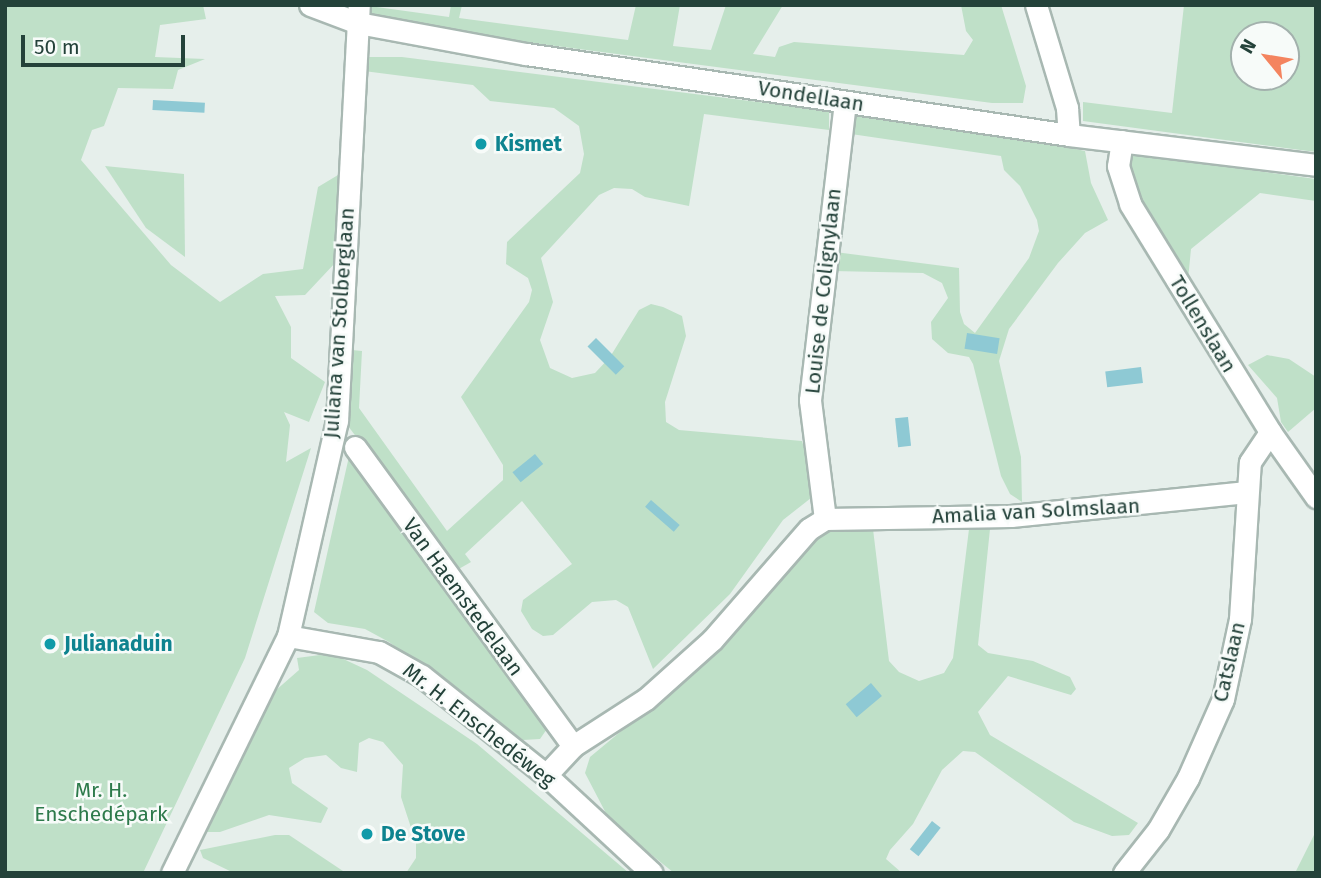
<!DOCTYPE html>
<meta charset="utf-8">
<style>
body{margin:0}
#map{position:relative;width:1321px;height:878px;overflow:hidden;background:#e6efeb;font-family:"Fira Sans",sans-serif}
div>[style]{position:absolute}
.green>*{inset:0;background:#bfe0c8}
.water>*{inset:0;background:#8ec9d4;transform-origin:0 0}
.roads{filter:drop-shadow(2px 0 #a8b8b2) drop-shadow(-2px 0 #a8b8b2) drop-shadow(0 2px #a8b8b2) drop-shadow(0 -2px #a8b8b2)}
.minor>*{height:21px;margin:-10.5px;padding:0 10.5px;transform-origin:10.5px;border-radius:10.5px;background:#fff}
.dots>*{width:19px;height:19px;translate:-50% -50%;box-sizing:border-box;border:4px solid #f7fbf9;border-radius:50%}
span{translate:-50% -50%;white-space:nowrap;text-align:center;line-height:1.15;-webkit-text-stroke:5px #f7fbf9;paint-order:stroke}
.street-label{font-size:21px;color:#24423a}
.culture-label{font-size:21px;color:#0d838f;font-weight:700}
.left{translate:0 -50%;text-align:left}
.park-label{font-size:21px;color:#2d7a4b}
.frame{position:absolute;inset:0;border:7px solid #24423a;pointer-events:none}
.north{position:absolute;left:1230px;top:21px;width:70px;height:70px;box-sizing:border-box;background:#f7fbf9;border:2px solid #a3b1ad;border-radius:50%;rotate:300deg;font-size:19px;font-weight:700;line-height:28px;text-align:center;color:#24423a}
.north::after{content:'';display:block;margin:auto;width:24px;height:32px;background:#f4845f;clip-path:polygon(50% 0,100% 100%,50% 72%,0 100%)}
.scale{position:absolute;left:21px;top:35px;width:164px;height:32px;box-sizing:border-box;border:4px solid #24423a;border-top:0;padding-left:9px;font-size:21px;line-height:24px;white-space:nowrap;color:#24423a;-webkit-text-stroke:5px #f7fbf9;paint-order:stroke}
</style>
<div id="map">
<div class="green">
<i style="clip-path:polygon(5px 5px,203px 5px,206px 19px,160px 25px,155px 57px,205px 59px,178px 70px,173px 89px,118px 88px,104px 126px,92px 130px,81px 160px,171px 265px,220px 302px,263px 274px,303px 269px,318px 187px,338px 175px,336px 262px,305px 295px,275px 296px,291px 327px,291px 358px,325px 382px,309px 422px,284px 412px,290px 425px,286px 462px,311px 448px,245px 658px,143px 873px,5px 873px)"></i>
<i style="clip-path:polygon(362px 5px,449px 17px,451px 5px,462px 5px,459px 18px,628px 40px,636px 5px,680px 5px,673px 46px,711px 50px,726px 5px,783px 5px,753px 54px,775px 57px,779px 47px,794px 42px,964px 55px,973px 40px,966px 31px,961px 5px,1001px 5px,1026px 86px,1023px 103px,992px 103px,379px 23px)"></i>
<i style="clip-path:polygon(evenodd,1184px 5px,1316px 5px,1316px 152px,1083px 121px,1083px 102px,1172px 113px,1184px 5px,1244px 35px,1286px 35px,1286px 77px,1244px 77px,1244px 35px)"></i>
<i style="clip-path:polygon(367px 57px,402px 57px,829px 111px,829px 130px,704px 114px,689px 206px,645px 197px,632px 189px,614px 188px,599px 195px,541px 258px,553px 302px,540px 340px,550px 368px,572px 378px,595px 373px,610px 357px,639px 310px,651px 304px,663px 307px,682px 316px,686px 336px,665px 402px,666px 422px,679px 430px,802px 441px,807px 457px,813px 484px,811px 498px,783px 520px,730px 594px,653px 669px,628px 607px,616px 600px,592px 602px,553px 635px,543px 636px,532px 629px,521px 611px,523px 600px,572px 564px,522px 501px,465px 554px,471px 562px,457px 570px,348px 426px,352px 350px,362px 351px,359px 408px,447px 531px,503px 480px,503px 465px,461px 397px,529px 302px,532px 290px,528px 278px,506px 264px,507px 242px,580px 173px,584px 154px,579px 126px,554px 108px,490px 101px,473px 85px,356px 70px)"></i>
<i style="clip-path:polygon(854px 113px,985px 130px,1085px 151px,1091px 183px,1108px 220px,1085px 233px,1058px 263px,1009px 329px,999px 361px,1021px 457px,1022px 502px,1010px 494px,1001px 476px,973px 364px,969px 357px,948px 353px,932px 339px,931px 322px,948px 298px,942px 283px,923px 273px,833px 271px,835px 252px,959px 268px,960px 312px,964px 324px,975px 333px,1029px 258px,1039px 231px,1037px 220px,1020px 186px,1004px 170px,1001px 156px,851px 134px)"></i>
<i style="clip-path:polygon(1127px 153px,1316px 179px,1316px 201px,1260px 193px,1191px 249px,1185px 310px,1114px 158px)"></i>
<i style="clip-path:polygon(105px 166px,184px 174px,185px 257px,146px 228px)"></i>
<i style="clip-path:polygon(1267px 355px,1289px 359px,1316px 377px,1316px 408px,1288px 432px,1281px 422px,1277px 398px,1248px 365px)"></i>
<i style="clip-path:polygon(350px 452px,475px 632px,549px 726px,540px 739px,523px 740px,389px 642px,365px 629px,328px 623px,314px 612px)"></i>
<i style="clip-path:polygon(834px 527px,873px 529px,889px 661px,899px 672px,919px 681px,944px 673px,953px 658px,969px 529px,990px 529px,978px 645px,988px 653px,1033px 661px,1070px 677px,1076px 689px,1071px 695px,1008px 676px,978px 712px,990px 735px,1138px 823px,1129px 835px,1112px 836px,1074px 822px,975px 752px,963px 751px,942px 770px,913px 824px,890px 850px,886px 859px,902px 873px,674px 873px,610px 821px,585px 773px,590px 757px,649px 708px,798px 539px)"></i>
<i style="clip-path:polygon(320px 655px,339px 657px,367px 670px,477px 744px,629px 873px,406px 873px,416px 858px,416px 843px,401px 797px,403px 765px,383px 742px,369px 738px,359px 743px,357px 772px,341px 768px,326px 755px,305px 758px,289px 768px,292px 783px,328px 808px,321px 823px,269px 815px,220px 832px,203px 832px,275px 691px,299px 670px,297px 658px)"></i>
<i style="clip-path:polygon(1316px 831px,1316px 873px,1295px 873px)"></i>
<i style="clip-path:polygon(275px 835px,289px 835px,346px 873px,234px 873px,203px 858px,200px 850px)"></i>
</div>
<div class="water">
<i style="left:153px;top:100px;width:52px;height:10px;rotate:3deg"></i>
<i style="left:967px;top:333px;width:33px;height:16px;rotate:9deg"></i>
<i style="left:596px;top:338px;width:40px;height:12px;rotate:45deg"></i>
<i style="left:1141px;top:367px;width:16px;height:36px;rotate:83deg"></i>
<i style="left:908px;top:417px;width:29px;height:13px;rotate:84deg"></i>
<i style="left:535px;top:454px;width:13px;height:29px;rotate:51deg"></i>
<i style="left:651px;top:500px;width:38px;height:9px;rotate:41deg"></i>
<i style="left:871px;top:683px;width:17px;height:33px;rotate:50deg"></i>
<i style="left:932px;top:821px;width:11px;height:36px;rotate:38deg"></i>
</div>
<div class="roads">
<div class="minor">
<i style="left:310px;top:5px;width:51px;rotate:20.6deg"></i>
<i style="left:358px;top:23px;width:171px;rotate:10.5deg"></i>
<i style="left:526px;top:54px;width:549px;rotate:8.48deg"></i>
<i style="left:1069px;top:135px;width:249px;rotate:6.9deg"></i>
<i style="left:1036px;top:5px;width:108px;rotate:73.2deg"></i>
<i style="left:1067px;top:108px;width:27px;rotate:86deg"></i>
<i style="left:1122px;top:141px;width:25px;rotate:99deg"></i>
<i style="left:1118px;top:166px;width:40px;rotate:72deg"></i>
<i style="left:1130px;top:204px;width:268px;rotate:58.4deg"></i>
<i style="left:1270px;top:432px;width:80px;rotate:54.7deg"></i>
<i style="left:355px;top:447px;width:370px;rotate:53.9deg"></i>
<i style="left:825px;top:519px;width:186px;rotate:-0.9deg"></i>
<i style="left:1011px;top:516px;width:237px;rotate:-5.8deg"></i>
<i style="left:288px;top:636px;width:221px;rotate:-77.2deg"></i>
<i style="left:337px;top:421px;width:417px;rotate:-87deg"></i>
<i style="left:546px;top:775px;width:40px;rotate:-47deg"></i>
<i style="left:573px;top:746px;width:87px;rotate:-32.8deg"></i>
<i style="left:646px;top:699px;width:89px;rotate:-41.8deg"></i>
<i style="left:712px;top:640px;width:147px;rotate:-48.9deg"></i>
<i style="left:809px;top:529px;width:19px;rotate:-32deg"></i>
<i style="left:825px;top:519px;width:120px;rotate:-97.2deg"></i>
<i style="left:810px;top:400px;width:300px;rotate:-83.3deg"></i>
<i style="left:172px;top:873px;width:264px;rotate:-63.9deg"></i>
<i style="left:288px;top:636px;width:92px;rotate:10deg"></i>
<i style="left:379px;top:652px;width:49px;rotate:29.2deg"></i>
<i style="left:422px;top:676px;width:159px;rotate:38.6deg"></i>
<i style="left:546px;top:775px;width:144px;rotate:42.8deg"></i>
<i style="left:1124px;top:873px;width:55px;rotate:-51.7deg"></i>
<i style="left:1158px;top:830px;width:60px;rotate:-60deg"></i>
<i style="left:1188px;top:778px;width:86px;rotate:-66.1deg"></i>
<i style="left:1223px;top:699px;width:82px;rotate:-78deg"></i>
<i style="left:1240px;top:619px;width:157px;rotate:-86.4deg"></i>
<i style="left:1250px;top:462px;width:36px;rotate:-56deg"></i>
</div>
</div>
<div class="dots">
<i style="left:481px;top:144px;background:#0f9aa8"></i>
<i style="left:50px;top:644px;background:#0f9aa8"></i>
<i style="left:367px;top:834px;background:#0f9aa8"></i>
</div>
<div class="street-label">
<span style="left:811px;top:96px;rotate:9deg">Vondellaan</span>
<span style="left:823px;top:291px;rotate:-84deg">Louise de Colignylaan</span>
<span style="left:339px;top:323px;rotate:-86deg">Juliana van Stolberglaan</span>
<span style="left:1203px;top:324px;rotate:59deg">Tollenslaan</span>
<span style="left:1036px;top:511px;rotate:-3deg">Amalia van Solmslaan</span>
<span style="left:463px;top:597px;rotate:54deg">Van Haemstedelaan</span>
<span style="left:1229px;top:662px;rotate:-77deg">Catslaan</span>
<span style="left:479px;top:725px;rotate:38deg">Mr. H. Enschedéweg</span>
</div>
<div class="culture-label">
<span class="left" style="left:495px;top:144px">Kismet</span>
<span class="left" style="left:64px;top:644px">Julianaduin</span>
<span class="left" style="left:381px;top:834px">De Stove</span>
</div>
<div class="park-label">
<span style="left:101px;top:802px">Mr. H.<br>Enschedépark</span>
</div>
<div class="frame"></div>
<div class="north">N</div>
<div class="scale">50 m</div>
</div>
